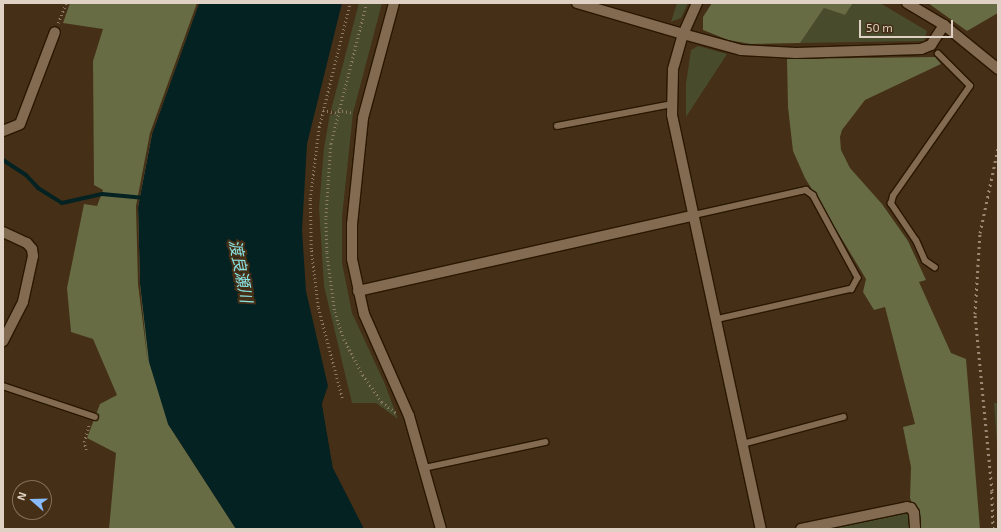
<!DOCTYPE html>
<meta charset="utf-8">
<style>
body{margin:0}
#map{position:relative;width:1001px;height:532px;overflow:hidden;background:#452f16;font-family:"Exo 2","Noto Sans JP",sans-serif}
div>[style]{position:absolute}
.green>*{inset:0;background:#484c2d}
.forest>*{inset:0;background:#676c45}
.water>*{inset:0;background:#052223}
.pier>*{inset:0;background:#452f16}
.stream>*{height:4px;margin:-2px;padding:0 2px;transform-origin:2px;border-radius:2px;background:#052223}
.path>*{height:2.5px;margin-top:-1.25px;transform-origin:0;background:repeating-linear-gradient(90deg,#8c7a66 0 1px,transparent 0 4px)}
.roads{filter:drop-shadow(1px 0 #2a1700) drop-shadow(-1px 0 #2a1700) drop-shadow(0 1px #2a1700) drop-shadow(0 -1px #2a1700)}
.lane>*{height:5.5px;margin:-2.75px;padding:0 2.75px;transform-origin:2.75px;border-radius:2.75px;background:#836b51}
.street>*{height:10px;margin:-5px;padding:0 5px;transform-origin:5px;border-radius:5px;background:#836b51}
.secondary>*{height:10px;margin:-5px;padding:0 5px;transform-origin:5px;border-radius:5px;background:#836b51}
.rail>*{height:3px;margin-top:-1.5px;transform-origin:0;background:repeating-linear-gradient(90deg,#9b8976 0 2px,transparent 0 6px)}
span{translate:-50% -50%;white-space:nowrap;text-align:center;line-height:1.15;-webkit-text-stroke:4px #452f16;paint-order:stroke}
.water-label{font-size:16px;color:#88e2e3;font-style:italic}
.frame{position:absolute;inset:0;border:4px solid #dfd1c3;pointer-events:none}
.north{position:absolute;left:12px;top:480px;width:40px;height:40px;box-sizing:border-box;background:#452f16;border:1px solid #83705b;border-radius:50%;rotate:290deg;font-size:11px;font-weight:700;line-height:16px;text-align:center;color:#dfd1c3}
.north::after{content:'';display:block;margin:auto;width:14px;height:18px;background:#87bbfb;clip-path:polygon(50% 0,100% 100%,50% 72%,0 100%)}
.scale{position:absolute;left:859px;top:20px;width:94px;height:18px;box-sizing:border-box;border:2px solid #dfd1c3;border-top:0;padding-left:5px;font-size:12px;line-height:14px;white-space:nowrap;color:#dfd1c3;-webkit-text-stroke:3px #452f16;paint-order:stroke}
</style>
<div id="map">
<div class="green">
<i style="clip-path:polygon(359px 3px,382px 3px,353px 113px,342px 217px,342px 263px,352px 313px,384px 382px,398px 419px,376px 403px,352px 403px,324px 286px,319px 208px,324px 148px,330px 114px,333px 115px,334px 111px,331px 110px)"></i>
<i style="clip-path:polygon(677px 3px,688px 3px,681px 18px,671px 22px)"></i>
<i style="clip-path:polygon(853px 3px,880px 3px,927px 31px,924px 41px,800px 43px,824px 8px,845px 15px)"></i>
<i style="clip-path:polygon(698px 46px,727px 54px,686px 117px,686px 84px,691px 50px)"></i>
<i style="clip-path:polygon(994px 403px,998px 403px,998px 457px)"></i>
<i style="clip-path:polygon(906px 512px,909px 515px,911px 529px,829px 529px)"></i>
</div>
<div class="forest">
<i style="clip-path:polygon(70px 3px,199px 3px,152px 134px,168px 424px,236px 529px,109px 529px,116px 453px,87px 438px,100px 404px,117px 395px,93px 339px,71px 332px,67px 288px,84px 204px,97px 206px,103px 190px,94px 185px,93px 61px,103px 29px,63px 23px)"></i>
<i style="clip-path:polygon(712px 3px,853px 3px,845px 15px,824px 8px,800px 43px,751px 44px,728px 40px,703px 30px,703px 17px)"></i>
<i style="clip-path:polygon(928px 3px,998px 3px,998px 13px,967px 31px)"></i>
<i style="clip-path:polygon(935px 57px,941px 64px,865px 100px,842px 130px,840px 137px,841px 150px,850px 168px,882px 204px,908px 241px,926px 280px,919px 282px,951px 353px,966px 359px,980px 529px,921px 529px,910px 498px,911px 467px,903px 427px,915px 424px,885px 307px,874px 310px,863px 292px,866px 279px,805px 178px,793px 151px,788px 107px,787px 59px)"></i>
</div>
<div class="water">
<i style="clip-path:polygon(199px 3px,342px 3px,307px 144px,302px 230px,306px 291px,328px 386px,322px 404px,333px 468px,364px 529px,236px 529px,168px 424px,149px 362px,140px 284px,138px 207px,152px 134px)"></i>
</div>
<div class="pier">
<i style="clip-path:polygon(197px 3px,199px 3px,152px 134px,138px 207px,140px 284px,148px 364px,138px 284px,136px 206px,150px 133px)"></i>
<i style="clip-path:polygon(328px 386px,324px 404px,335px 467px,366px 529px,333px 468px,322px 404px)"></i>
</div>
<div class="stream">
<i style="left:3px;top:160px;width:27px;rotate:33deg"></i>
<i style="left:26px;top:175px;width:18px;rotate:47deg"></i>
<i style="left:38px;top:188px;width:28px;rotate:32deg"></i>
<i style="left:62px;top:203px;width:41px;rotate:-12.7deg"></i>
<i style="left:102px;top:194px;width:43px;rotate:5.3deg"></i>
</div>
<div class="path">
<i style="left:367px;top:3px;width:146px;rotate:104.3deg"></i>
<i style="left:331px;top:144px;width:75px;rotate:93.8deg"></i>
<i style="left:326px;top:219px;width:34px;rotate:88deg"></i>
<i style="left:327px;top:253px;width:60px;rotate:82.3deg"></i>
<i style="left:335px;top:312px;width:28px;rotate:72deg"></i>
<i style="left:344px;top:339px;width:41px;rotate:62.2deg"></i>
<i style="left:363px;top:375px;width:33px;rotate:55deg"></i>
<i style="left:382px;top:402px;width:18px;rotate:38deg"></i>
<i style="left:58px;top:23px;width:22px;rotate:-68deg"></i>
<i style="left:323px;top:110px;width:14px;rotate:12deg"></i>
<i style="left:338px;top:110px;width:15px;rotate:11deg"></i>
<i style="left:342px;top:398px;width:94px;rotate:-104.8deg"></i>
<i style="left:318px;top:307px;width:58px;rotate:-96.9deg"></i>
<i style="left:311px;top:249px;width:50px;rotate:-91.1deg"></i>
<i style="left:310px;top:199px;width:73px;rotate:-82.9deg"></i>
<i style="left:319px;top:127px;width:128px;rotate:-76deg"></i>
<i style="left:86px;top:450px;width:8px;rotate:-104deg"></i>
<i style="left:84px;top:442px;width:19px;rotate:-74deg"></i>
</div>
<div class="roads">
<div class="lane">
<i style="left:557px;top:126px;width:117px;rotate:-10.8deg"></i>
<i style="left:694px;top:215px;width:115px;rotate:-12.6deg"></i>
<i style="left:806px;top:190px;width:9px;rotate:36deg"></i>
<i style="left:813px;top:195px;width:94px;rotate:61.5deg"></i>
<i style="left:858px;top:278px;width:13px;rotate:119deg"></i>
<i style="left:852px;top:289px;width:139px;rotate:167.2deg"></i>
<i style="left:935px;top:268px;width:12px;rotate:-145deg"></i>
<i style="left:925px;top:261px;width:22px;rotate:-114deg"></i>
<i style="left:916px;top:241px;width:45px;rotate:-124deg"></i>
<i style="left:891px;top:204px;width:8px;rotate:-76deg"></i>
<i style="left:893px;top:196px;width:134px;rotate:-55deg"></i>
<i style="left:970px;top:86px;width:45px;rotate:-135deg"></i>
<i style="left:3px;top:386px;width:97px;rotate:18.6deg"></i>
<i style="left:743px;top:444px;width:104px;rotate:-15.1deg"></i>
<i style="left:424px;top:468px;width:124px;rotate:-12.1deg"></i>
</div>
<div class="street">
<i style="left:683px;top:34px;width:60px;rotate:15.4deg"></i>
<i style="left:741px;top:50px;width:55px;rotate:3.1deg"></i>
<i style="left:796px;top:53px;width:125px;rotate:-1.8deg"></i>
<i style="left:921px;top:49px;width:11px;rotate:-22deg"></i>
<i style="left:931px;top:45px;width:24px;rotate:-57deg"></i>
<i style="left:3px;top:131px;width:18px;rotate:-22deg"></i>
<i style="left:20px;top:124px;width:98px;rotate:-69.2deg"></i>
<i style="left:3px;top:232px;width:26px;rotate:25deg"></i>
<i style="left:27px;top:243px;width:8px;rotate:50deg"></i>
<i style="left:32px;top:249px;width:7px;rotate:82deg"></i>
<i style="left:33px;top:256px;width:47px;rotate:102.3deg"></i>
<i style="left:23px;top:302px;width:44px;rotate:117.1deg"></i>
<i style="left:801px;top:529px;width:108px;rotate:-11.7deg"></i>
<i style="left:907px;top:507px;width:4px;rotate:14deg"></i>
<i style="left:911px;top:508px;width:6px;rotate:59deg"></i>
<i style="left:914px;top:513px;width:16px;rotate:86deg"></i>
</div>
<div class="secondary">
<i style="left:394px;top:3px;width:119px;rotate:105.1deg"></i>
<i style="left:363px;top:118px;width:107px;rotate:95.9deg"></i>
<i style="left:352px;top:224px;width:35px;rotate:90deg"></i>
<i style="left:352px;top:259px;width:56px;rotate:77.7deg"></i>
<i style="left:364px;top:314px;width:111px;rotate:66.2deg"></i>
<i style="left:409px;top:416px;width:117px;rotate:74.2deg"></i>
<i style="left:577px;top:3px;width:110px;rotate:16.3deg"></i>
<i style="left:697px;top:3px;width:34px;rotate:114deg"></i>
<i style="left:683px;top:34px;width:37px;rotate:106deg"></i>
<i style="left:673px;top:70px;width:45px;rotate:91.3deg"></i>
<i style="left:672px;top:115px;width:423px;rotate:77.9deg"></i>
<i style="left:907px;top:3px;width:43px;rotate:30.7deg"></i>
<i style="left:944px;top:25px;width:70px;rotate:39.2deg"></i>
<i style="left:358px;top:291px;width:344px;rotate:-12.7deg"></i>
</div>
</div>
<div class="rail">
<i style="left:993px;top:529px;width:38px;rotate:-92deg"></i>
<i style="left:992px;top:491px;width:178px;rotate:-95.5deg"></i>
<i style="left:975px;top:314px;width:81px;rotate:-86.5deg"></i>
<i style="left:980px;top:233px;width:87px;rotate:-78deg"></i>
</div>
<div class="water-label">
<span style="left:241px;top:271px;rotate:79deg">渡良瀬川</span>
</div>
<div class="frame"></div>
<div class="north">N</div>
<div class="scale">50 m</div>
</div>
